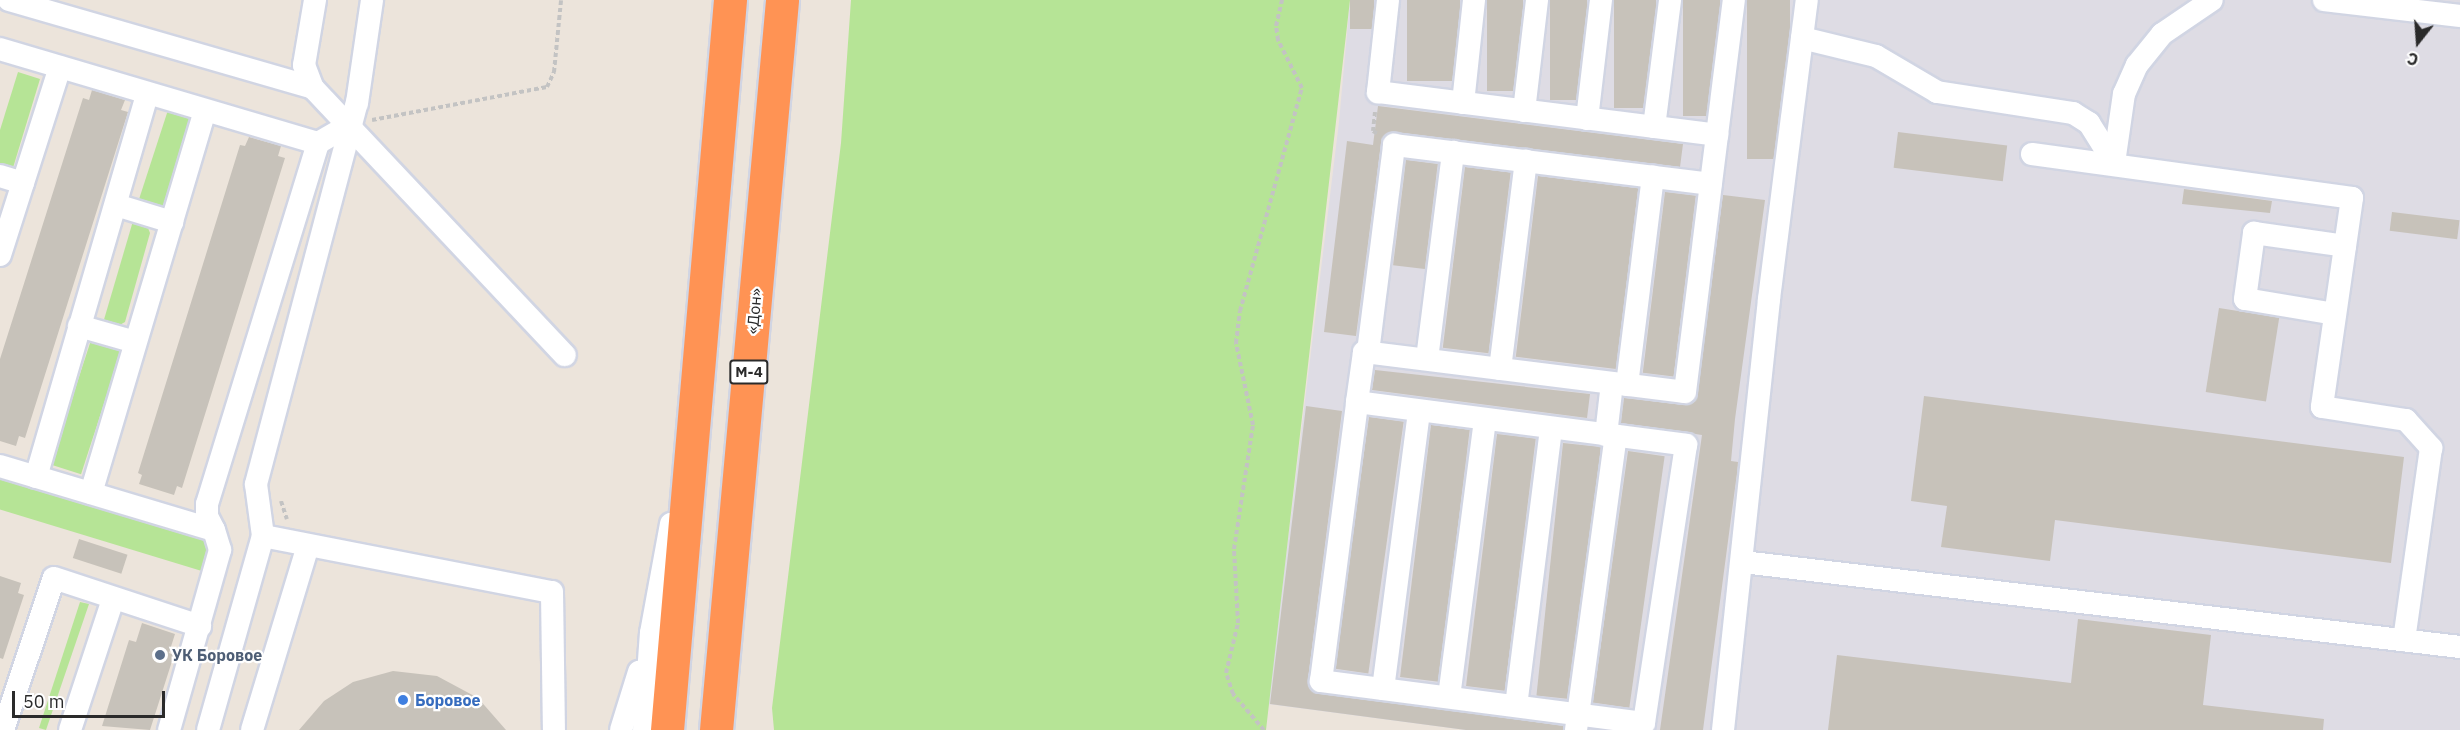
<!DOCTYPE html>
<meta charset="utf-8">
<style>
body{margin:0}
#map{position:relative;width:2460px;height:730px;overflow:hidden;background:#ece4db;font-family:"IBM Plex Sans",sans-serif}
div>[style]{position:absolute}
.industrial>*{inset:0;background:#dedce4}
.green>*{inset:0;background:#b6e496;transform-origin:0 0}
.building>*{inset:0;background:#c7c2ba;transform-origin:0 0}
.path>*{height:4px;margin-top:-2px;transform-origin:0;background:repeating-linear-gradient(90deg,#c3c3c3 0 4.5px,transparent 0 7.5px)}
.roads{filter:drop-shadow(2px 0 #d1d5e3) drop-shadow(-2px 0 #d1d5e3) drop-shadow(0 2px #d1d5e3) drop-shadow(0 -2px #d1d5e3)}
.minor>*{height:22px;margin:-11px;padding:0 11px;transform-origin:11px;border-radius:11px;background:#fff}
.highway>*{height:33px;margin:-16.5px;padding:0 16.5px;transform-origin:16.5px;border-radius:16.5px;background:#ff9354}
.dots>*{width:16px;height:16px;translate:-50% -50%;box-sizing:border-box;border:3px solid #fff;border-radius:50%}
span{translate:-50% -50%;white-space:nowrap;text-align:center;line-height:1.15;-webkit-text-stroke:4.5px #fff;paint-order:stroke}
.shield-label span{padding:2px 4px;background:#fff;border:2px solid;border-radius:4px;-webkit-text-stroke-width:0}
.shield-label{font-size:15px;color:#2a2a2a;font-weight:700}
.street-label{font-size:16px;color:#2a2a2a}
.service-label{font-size:16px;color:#4e5e75;font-weight:700}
.left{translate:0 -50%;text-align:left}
.shop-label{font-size:16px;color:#366cbe;font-weight:700}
.north{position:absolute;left:2388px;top:12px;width:60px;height:60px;-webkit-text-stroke:4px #fff;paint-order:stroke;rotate:197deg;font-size:16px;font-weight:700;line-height:24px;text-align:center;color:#2a2a2a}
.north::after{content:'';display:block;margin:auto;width:21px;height:27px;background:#2a2a2a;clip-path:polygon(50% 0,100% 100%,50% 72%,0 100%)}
.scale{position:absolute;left:12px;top:691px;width:153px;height:27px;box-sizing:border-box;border:3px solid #2a2a2a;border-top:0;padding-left:8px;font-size:18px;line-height:21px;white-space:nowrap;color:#2a2a2a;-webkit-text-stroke:4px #fff;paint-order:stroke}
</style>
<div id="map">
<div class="industrial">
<i style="clip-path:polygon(1350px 0,2460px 0,2460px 730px,1466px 730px,1268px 704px,1339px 122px)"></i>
</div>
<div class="green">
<i style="clip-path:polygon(851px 0,1350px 0,1266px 730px,774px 730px,772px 708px,841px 143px)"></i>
<i style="clip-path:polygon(18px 72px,40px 79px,12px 171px,0 167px,0 130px)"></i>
<i style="left:168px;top:110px;width:26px;height:98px;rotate:18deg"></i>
<i style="clip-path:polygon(133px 221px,148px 228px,150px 233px,125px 322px,116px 327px,103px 323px)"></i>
<i style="left:92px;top:337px;width:32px;height:134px;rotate:18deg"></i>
<i style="left:0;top:477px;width:223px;height:31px;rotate:17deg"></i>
<i style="clip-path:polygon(80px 602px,89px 604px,46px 730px,39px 728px)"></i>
</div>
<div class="building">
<i style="left:1350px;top:0;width:24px;height:29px"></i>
<i style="left:1407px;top:0;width:53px;height:81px"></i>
<i style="left:1487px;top:0;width:36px;height:91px"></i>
<i style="left:1550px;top:0;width:37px;height:100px"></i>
<i style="left:1614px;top:0;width:42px;height:108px"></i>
<i style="left:1683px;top:0;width:37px;height:116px"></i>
<i style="left:1747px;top:0;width:43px;height:159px"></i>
<i style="clip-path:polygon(92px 90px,125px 100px,121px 110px,128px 112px,25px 438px,19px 436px,16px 446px,0 441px,0 359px,83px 98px,89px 100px)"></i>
<i style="clip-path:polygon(1378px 106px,1683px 144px,1680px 167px,1388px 133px,1381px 143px,1356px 336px,1324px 332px,1347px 141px,1373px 145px)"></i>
<i style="left:1898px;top:132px;width:110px;height:36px;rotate:7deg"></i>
<i style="clip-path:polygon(249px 137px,281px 146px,278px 156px,285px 158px,182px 488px,177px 486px,174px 495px,139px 484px,142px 475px,138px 473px,240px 145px,245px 146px)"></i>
<i style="left:1406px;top:160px;width:32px;height:106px;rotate:7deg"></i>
<i style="left:1465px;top:167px;width:46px;height:182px;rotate:7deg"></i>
<i style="left:1538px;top:176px;width:101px;height:182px;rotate:7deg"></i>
<i style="clip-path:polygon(2184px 189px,2272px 201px,2270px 213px,2182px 204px)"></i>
<i style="left:1665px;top:192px;width:31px;height:182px;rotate:7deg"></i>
<i style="clip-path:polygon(1723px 195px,1765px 200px,1735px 419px,1731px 461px,1738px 462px,1737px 473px,1703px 730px,1660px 730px,1702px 435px,1621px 423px,1624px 398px,1683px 405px,1696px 400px)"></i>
<i style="left:2392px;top:212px;width:68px;height:19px;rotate:7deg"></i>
<i style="left:2219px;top:308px;width:61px;height:85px;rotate:9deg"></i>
<i style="clip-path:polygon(1375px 370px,1590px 394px,1587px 418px,1372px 390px)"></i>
<i style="clip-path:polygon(1924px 396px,2404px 457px,2391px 563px,2055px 520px,2050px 561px,1941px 547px,1947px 506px,1911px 501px)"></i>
<i style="clip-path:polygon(1306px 406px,1342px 411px,1308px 679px,1312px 691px,1563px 726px,1563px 730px,1466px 730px,1270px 704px)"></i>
<i style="left:1369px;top:417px;width:35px;height:254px;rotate:8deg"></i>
<i style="left:1431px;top:425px;width:39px;height:254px;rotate:7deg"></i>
<i style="left:1497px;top:434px;width:39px;height:254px;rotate:7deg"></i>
<i style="left:1563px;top:443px;width:38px;height:254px;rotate:6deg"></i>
<i style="left:1628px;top:451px;width:37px;height:254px;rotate:8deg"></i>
<i style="left:79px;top:539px;width:51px;height:20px;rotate:18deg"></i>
<i style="clip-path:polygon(0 576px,21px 583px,18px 593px,24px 595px,3px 659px,0 658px)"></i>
<i style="clip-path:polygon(2078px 619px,2211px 635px,2203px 705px,2324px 719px,2323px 730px,1828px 730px,1837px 655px,2071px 683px)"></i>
<i style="clip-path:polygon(142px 623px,175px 634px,169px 653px,174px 655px,150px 730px,102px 726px,129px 640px,136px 642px)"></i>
<i style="clip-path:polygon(393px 671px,437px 676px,478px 698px,506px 730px,299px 730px,324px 701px,353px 682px)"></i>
</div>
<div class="path">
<i style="left:1375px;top:112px;width:19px;rotate:96deg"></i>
<i style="left:1373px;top:131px;width:6px;rotate:31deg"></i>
<i style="left:372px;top:120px;width:178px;rotate:-10.7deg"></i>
<i style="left:547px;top:87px;width:17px;rotate:-65deg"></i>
<i style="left:554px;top:72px;width:72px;rotate:-84.4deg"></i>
<i style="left:281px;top:501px;width:19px;rotate:72deg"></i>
<i style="left:1264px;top:730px;width:48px;rotate:-130.7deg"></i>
<i style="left:1233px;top:694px;width:22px;rotate:-108deg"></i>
<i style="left:1226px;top:673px;width:51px;rotate:-76.5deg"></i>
<i style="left:1238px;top:623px;width:74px;rotate:-93.1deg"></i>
<i style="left:1234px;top:549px;width:125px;rotate:-81.3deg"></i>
<i style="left:1253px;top:425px;width:84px;rotate:-101.7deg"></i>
<i style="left:1236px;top:343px;width:32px;rotate:-83deg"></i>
<i style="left:1240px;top:311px;width:231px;rotate:-74.5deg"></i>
<i style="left:1302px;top:88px;width:54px;rotate:-116.6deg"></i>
<i style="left:1278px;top:40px;width:14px;rotate:-98deg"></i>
<i style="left:1276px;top:26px;width:27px;rotate:-77deg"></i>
</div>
<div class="roads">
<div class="minor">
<i style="left:9px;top:0;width:316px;rotate:16.1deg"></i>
<i style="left:315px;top:0;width:66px;rotate:99.6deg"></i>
<i style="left:304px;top:65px;width:25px;rotate:69deg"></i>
<i style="left:313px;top:88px;width:367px;rotate:46.7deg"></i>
<i style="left:1388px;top:0;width:93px;rotate:96.2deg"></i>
<i style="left:1378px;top:92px;width:342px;rotate:7.2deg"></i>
<i style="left:2324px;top:0;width:137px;rotate:6.7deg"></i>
<i style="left:1802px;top:38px;width:76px;rotate:13.7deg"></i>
<i style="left:1876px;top:56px;width:71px;rotate:30.5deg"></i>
<i style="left:1937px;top:92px;width:138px;rotate:8.8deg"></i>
<i style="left:2073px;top:113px;width:19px;rotate:32deg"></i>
<i style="left:2089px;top:123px;width:47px;rotate:58deg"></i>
<i style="left:0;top:49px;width:332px;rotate:16.5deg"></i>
<i style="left:1463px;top:103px;width:104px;rotate:-83.9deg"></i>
<i style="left:1524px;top:111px;width:112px;rotate:-83.3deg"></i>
<i style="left:1587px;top:119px;width:120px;rotate:-83.3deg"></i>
<i style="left:1654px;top:127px;width:128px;rotate:-82.8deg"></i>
<i style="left:2032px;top:154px;width:323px;rotate:7.8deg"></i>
<i style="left:2352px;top:198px;width:211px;rotate:98.2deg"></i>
<i style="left:2322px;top:407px;width:85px;rotate:8.8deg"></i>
<i style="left:2406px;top:420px;width:38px;rotate:48deg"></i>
<i style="left:2431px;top:448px;width:194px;rotate:98deg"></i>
<i style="left:2114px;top:163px;width:70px;rotate:-81.8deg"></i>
<i style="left:2124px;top:94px;width:32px;rotate:-66deg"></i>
<i style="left:2137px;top:65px;width:40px;rotate:-51deg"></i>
<i style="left:2162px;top:34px;width:60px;rotate:-34.2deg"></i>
<i style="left:0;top:176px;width:24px;rotate:17deg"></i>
<i style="left:116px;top:205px;width:59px;rotate:16.9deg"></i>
<i style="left:0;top:255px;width:197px;rotate:-72.3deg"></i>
<i style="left:2335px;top:314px;width:91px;rotate:-170.5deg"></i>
<i style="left:2245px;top:299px;width:67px;rotate:-82.2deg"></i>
<i style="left:2254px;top:233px;width:92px;rotate:8.1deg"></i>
<i style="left:79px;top:326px;width:58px;rotate:15.9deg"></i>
<i style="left:1368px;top:352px;width:209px;rotate:-82.8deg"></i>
<i style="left:1394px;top:145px;width:319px;rotate:7deg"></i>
<i style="left:1427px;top:359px;width:209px;rotate:-82.8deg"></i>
<i style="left:1500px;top:369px;width:210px;rotate:-82.9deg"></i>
<i style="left:1627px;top:385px;width:210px;rotate:-82.9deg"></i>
<i style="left:1357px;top:402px;width:332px;rotate:7.4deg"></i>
<i style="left:1686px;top:445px;width:281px;rotate:98.6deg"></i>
<i style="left:1644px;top:723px;width:326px;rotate:-172.6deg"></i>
<i style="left:1321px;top:681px;width:281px;rotate:-82.6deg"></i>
<i style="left:1357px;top:402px;width:50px;rotate:-82deg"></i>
<i style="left:1364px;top:352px;width:323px;rotate:7.1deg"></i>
<i style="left:1685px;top:392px;width:395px;rotate:-82.9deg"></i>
<i style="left:1606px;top:435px;width:52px;rotate:-83.4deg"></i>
<i style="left:0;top:466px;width:223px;rotate:16.7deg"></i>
<i style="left:214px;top:530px;width:21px;rotate:73deg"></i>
<i style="left:220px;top:550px;width:187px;rotate:105.8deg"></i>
<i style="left:36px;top:477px;width:399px;rotate:-73.8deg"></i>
<i style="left:91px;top:493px;width:399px;rotate:-73.4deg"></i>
<i style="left:214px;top:530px;width:16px;rotate:-117deg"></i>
<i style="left:207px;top:516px;width:12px;rotate:-90deg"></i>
<i style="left:207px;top:504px;width:378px;rotate:-72.9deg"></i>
<i style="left:318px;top:143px;width:38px;rotate:-30deg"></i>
<i style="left:263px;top:536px;width:294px;rotate:11deg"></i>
<i style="left:552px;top:592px;width:138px;rotate:89.2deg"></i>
<i style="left:1743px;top:562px;width:722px;rotate:6.76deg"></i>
<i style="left:1383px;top:689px;width:280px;rotate:-82.6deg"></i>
<i style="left:1449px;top:697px;width:280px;rotate:-82.6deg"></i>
<i style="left:1516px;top:706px;width:280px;rotate:-82.8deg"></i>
<i style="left:3px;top:730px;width:160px;rotate:-71.5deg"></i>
<i style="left:54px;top:578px;width:154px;rotate:18.2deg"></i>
<i style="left:70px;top:730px;width:138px;rotate:-71.8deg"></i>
<i style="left:208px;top:730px;width:202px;rotate:-74.2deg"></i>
<i style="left:263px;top:536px;width:52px;rotate:-97.7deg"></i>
<i style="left:256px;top:484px;width:394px;rotate:-75.2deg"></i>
<i style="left:357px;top:103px;width:104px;rotate:-81.7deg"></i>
<i style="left:252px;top:730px;width:192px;rotate:-73.1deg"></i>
<i style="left:621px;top:730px;width:61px;rotate:-72.8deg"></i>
<i style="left:644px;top:730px;width:97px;rotate:-85.9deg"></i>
<i style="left:651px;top:633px;width:111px;rotate:-79.6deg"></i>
<i style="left:1576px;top:730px;width:297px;rotate:-82.3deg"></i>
<i style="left:1723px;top:730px;width:433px;rotate:-83.9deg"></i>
<i style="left:1769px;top:299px;width:301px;rotate:-82.8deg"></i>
</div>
<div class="highway">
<i style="left:667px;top:730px;width:733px;rotate:-85.07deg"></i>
<i style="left:716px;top:730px;width:733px;rotate:-84.83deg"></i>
</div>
</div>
<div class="dots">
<i style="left:160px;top:655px;background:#5c6f8a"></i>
<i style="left:403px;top:700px;background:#3f7fe0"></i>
</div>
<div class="shield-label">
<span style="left:749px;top:372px">М-4</span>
</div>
<div class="street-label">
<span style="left:754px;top:311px;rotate:-85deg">«Дон»</span>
</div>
<div class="service-label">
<span class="left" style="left:172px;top:655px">УК Боровое</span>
</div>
<div class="shop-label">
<span class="left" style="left:415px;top:700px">Боровое</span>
</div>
<div class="north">С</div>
<div class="scale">50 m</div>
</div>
